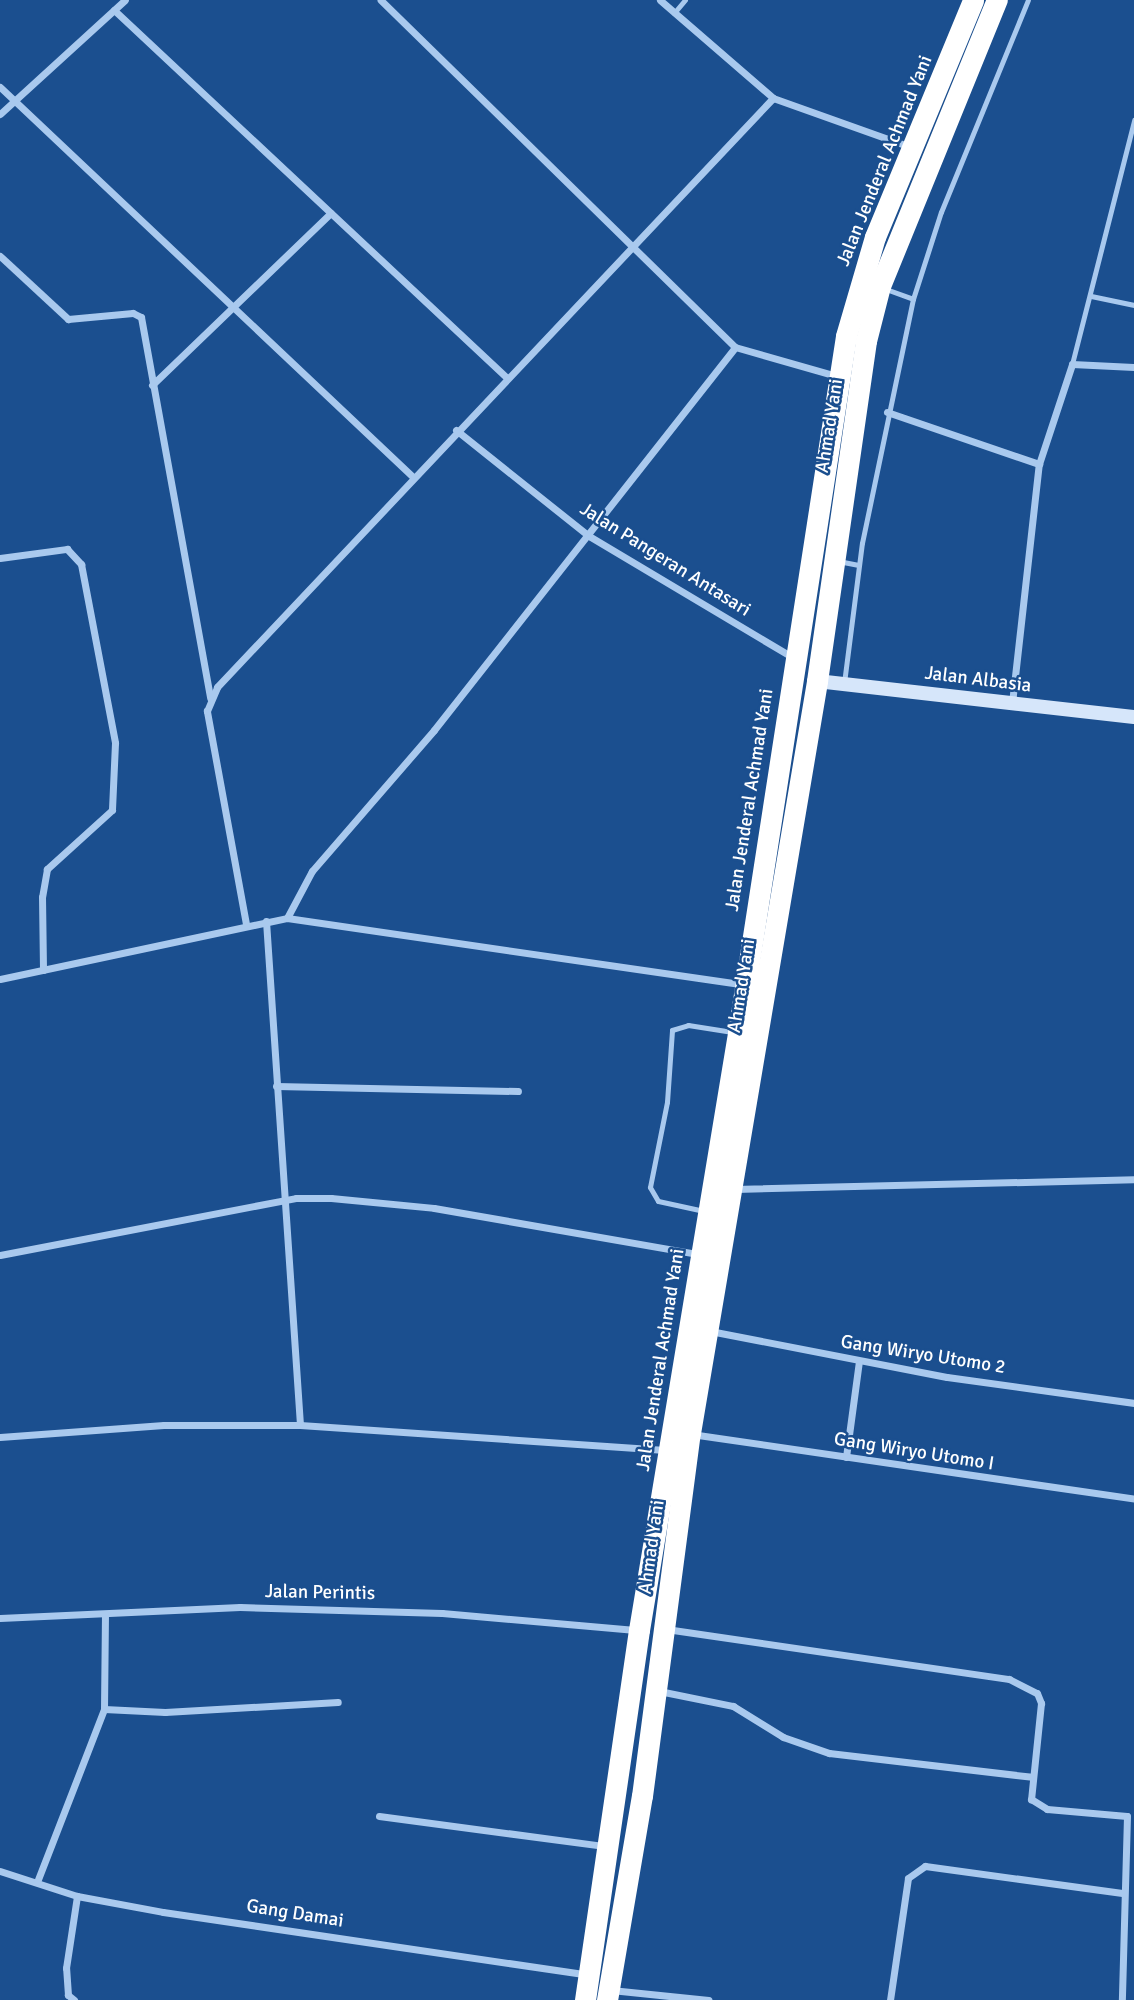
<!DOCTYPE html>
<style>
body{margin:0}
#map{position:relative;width:1134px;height:2000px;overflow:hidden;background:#1b4f8f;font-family:Signika,sans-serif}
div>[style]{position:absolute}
.lane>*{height:5px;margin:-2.5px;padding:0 2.5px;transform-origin:2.5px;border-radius:2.5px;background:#a9c9ee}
.street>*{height:7px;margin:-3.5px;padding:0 3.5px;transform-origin:3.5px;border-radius:3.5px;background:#a9c9ee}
.secondary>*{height:14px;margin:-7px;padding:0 7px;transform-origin:7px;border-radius:7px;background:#d6e6fa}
.highway>*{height:21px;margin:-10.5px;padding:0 10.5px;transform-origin:10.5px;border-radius:10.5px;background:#fff}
span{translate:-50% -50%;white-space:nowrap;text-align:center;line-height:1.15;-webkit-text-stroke:5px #1b4f8f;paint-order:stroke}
.street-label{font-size:19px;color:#fff}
</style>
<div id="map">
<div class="lane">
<i style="left:674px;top:13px;width:17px;rotate:-50deg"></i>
<i style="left:883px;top:288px;width:32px;rotate:20deg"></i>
<i style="left:1091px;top:296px;width:44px;rotate:11.8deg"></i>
<i style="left:1072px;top:364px;width:252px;rotate:-75.7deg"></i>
<i style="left:838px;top:561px;width:21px;rotate:11deg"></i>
<i style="left:844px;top:683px;width:141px;rotate:-82.7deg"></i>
<i style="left:862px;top:543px;width:249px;rotate:-78.2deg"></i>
<i style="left:913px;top:299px;width:91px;rotate:-72.2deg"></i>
<i style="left:941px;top:212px;width:229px;rotate:-67.7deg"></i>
<i style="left:704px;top:1211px;width:47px;rotate:-167.7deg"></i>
<i style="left:658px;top:1201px;width:16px;rotate:-120deg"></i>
<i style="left:650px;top:1187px;width:87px;rotate:-78.7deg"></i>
<i style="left:667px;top:1102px;width:72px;rotate:-86deg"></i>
<i style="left:672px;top:1030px;width:17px;rotate:-17deg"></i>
<i style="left:688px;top:1025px;width:45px;rotate:9deg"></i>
</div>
<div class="street">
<i style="left:660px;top:0;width:150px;rotate:40.9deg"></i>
<i style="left:773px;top:98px;width:143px;rotate:19.6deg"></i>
<i style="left:114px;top:10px;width:537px;rotate:43.11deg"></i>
<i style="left:0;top:87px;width:567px;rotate:43.36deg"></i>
<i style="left:0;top:114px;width:169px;rotate:-42.4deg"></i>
<i style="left:0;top:256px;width:93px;rotate:42.8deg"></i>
<i style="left:68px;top:319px;width:65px;rotate:-5.3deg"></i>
<i style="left:133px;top:313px;width:9px;rotate:27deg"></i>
<i style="left:141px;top:317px;width:387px;rotate:79.7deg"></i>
<i style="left:735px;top:347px;width:106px;rotate:15.9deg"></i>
<i style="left:152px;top:385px;width:248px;rotate:-43.9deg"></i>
<i style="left:887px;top:412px;width:161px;rotate:18.9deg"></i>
<i style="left:456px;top:430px;width:170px;rotate:38.6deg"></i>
<i style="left:589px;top:536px;width:236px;rotate:30.8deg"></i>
<i style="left:0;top:558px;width:68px;rotate:-7.7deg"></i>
<i style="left:67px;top:549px;width:21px;rotate:47deg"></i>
<i style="left:81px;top:564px;width:182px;rotate:79.2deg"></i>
<i style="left:115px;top:743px;width:67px;rotate:92.6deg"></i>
<i style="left:112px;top:810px;width:88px;rotate:137.8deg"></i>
<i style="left:47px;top:869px;width:28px;rotate:100deg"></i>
<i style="left:42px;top:897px;width:73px;rotate:89.2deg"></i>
<i style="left:1012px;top:703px;width:241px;rotate:-83.6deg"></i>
<i style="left:1039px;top:464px;width:105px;rotate:-71.7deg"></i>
<i style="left:1072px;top:364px;width:62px;rotate:2.8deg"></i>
<i style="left:287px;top:918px;width:53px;rotate:-62deg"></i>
<i style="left:312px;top:871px;width:186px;rotate:-49.1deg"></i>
<i style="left:434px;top:730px;width:487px;rotate:-51.8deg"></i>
<i style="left:735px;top:347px;width:496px;rotate:-135.6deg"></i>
<i style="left:266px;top:921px;width:505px;rotate:86.14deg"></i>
<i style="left:246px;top:924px;width:217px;rotate:-100.4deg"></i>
<i style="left:207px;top:711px;width:26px;rotate:-67deg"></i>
<i style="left:217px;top:687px;width:810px;rotate:-46.65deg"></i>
<i style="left:0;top:979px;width:293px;rotate:-12deg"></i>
<i style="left:287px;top:918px;width:463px;rotate:8.3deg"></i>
<i style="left:276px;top:1086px;width:242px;rotate:1.2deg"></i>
<i style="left:735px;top:1189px;width:399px;rotate:-1.4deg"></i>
<i style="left:0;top:1255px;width:301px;rotate:-10.9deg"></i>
<i style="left:296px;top:1198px;width:35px"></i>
<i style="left:331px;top:1198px;width:103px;rotate:5.5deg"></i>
<i style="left:434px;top:1208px;width:268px;rotate:9.9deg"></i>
<i style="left:710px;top:1331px;width:241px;rotate:11deg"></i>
<i style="left:947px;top:1377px;width:189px;rotate:7.9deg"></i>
<i style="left:691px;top:1434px;width:448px;rotate:8.3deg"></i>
<i style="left:0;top:1437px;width:164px;rotate:-4.2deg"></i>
<i style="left:164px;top:1425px;width:136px"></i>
<i style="left:300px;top:1425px;width:366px;rotate:3.9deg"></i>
<i style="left:846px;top:1457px;width:97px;rotate:-82.3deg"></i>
<i style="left:0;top:1618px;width:240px;rotate:-2.6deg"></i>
<i style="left:240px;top:1607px;width:202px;rotate:1.7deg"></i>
<i style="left:442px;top:1613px;width:194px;rotate:5deg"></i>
<i style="left:666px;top:1629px;width:347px;rotate:8.3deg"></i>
<i style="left:1009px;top:1679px;width:31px;rotate:27deg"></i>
<i style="left:1037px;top:1693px;width:11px;rotate:68deg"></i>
<i style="left:1041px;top:1703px;width:97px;rotate:95.9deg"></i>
<i style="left:1031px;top:1799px;width:19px;rotate:32deg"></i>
<i style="left:1047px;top:1809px;width:80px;rotate:5deg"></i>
<i style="left:1127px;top:1816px;width:184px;rotate:91.6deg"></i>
<i style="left:659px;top:1691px;width:76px;rotate:11.5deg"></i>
<i style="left:733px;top:1706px;width:59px;rotate:31.8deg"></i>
<i style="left:783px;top:1737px;width:49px;rotate:19.2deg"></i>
<i style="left:829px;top:1753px;width:204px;rotate:6.7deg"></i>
<i style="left:104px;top:1709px;width:61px;rotate:2.8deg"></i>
<i style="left:165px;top:1712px;width:173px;rotate:-3.3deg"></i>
<i style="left:379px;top:1816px;width:226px;rotate:7.6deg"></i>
<i style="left:0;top:1871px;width:81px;rotate:18deg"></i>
<i style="left:77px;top:1896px;width:87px;rotate:10.5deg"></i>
<i style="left:163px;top:1912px;width:430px;rotate:8.4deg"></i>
<i style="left:37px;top:1882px;width:186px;rotate:-68.8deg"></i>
<i style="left:104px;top:1709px;width:95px;rotate:-89.4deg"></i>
<i style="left:611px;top:1990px;width:98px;rotate:5.9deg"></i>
<i style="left:74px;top:2000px;width:8px;rotate:-140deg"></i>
<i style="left:68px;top:1995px;width:27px;rotate:-94deg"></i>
<i style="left:66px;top:1968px;width:73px;rotate:-81.3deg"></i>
<i style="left:890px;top:2000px;width:123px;rotate:-81.6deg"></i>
<i style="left:908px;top:1878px;width:21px;rotate:-35deg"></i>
<i style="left:925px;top:1866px;width:199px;rotate:7.8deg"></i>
</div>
<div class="secondary">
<i style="left:817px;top:681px;width:319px;rotate:6.5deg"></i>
</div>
<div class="highway">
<i style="left:585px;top:2000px;width:374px;rotate:-81.7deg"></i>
<i style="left:639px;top:1630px;width:605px;rotate:-80.58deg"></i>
<i style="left:738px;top:1033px;width:705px;rotate:-81.19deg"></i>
<i style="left:846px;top:336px;width:103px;rotate:-73.7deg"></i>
<i style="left:875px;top:237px;width:256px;rotate:-67.5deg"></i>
<i style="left:607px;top:2000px;width:207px;rotate:-80.3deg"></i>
<i style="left:642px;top:1796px;width:366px;rotate:-82.5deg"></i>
<i style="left:690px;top:1433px;width:763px;rotate:-80.41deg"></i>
<i style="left:817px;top:681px;width:344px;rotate:-81.8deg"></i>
<i style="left:866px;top:341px;width:57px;rotate:-75.7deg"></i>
<i style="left:880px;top:286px;width:309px;rotate:-67.8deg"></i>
</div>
<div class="street-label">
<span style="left:885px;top:161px;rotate:-68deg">Jalan Jenderal Achmad Yani</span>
<span style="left:830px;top:426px;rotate:-81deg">Ahmad Yani</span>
<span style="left:665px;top:560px;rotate:32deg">Jalan Pangeran Antasari</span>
<span style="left:978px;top:680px;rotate:7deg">Jalan Albasia</span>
<span style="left:750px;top:800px;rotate:-81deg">Jalan Jenderal Achmad Yani</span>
<span style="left:742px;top:986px;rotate:-81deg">Ahmad Yani</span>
<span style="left:923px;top:1355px;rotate:9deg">Gang Wiryo Utomo 2</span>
<span style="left:661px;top:1360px;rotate:-81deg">Jalan Jenderal Achmad Yani</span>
<span style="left:914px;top:1452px;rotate:9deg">Gang Wiryo Utomo I</span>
<span style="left:652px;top:1547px;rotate:-82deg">Ahmad Yani</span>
<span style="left:320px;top:1593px;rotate:1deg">Jalan Perintis</span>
<span style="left:295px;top:1914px;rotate:9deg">Gang Damai</span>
</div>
</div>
